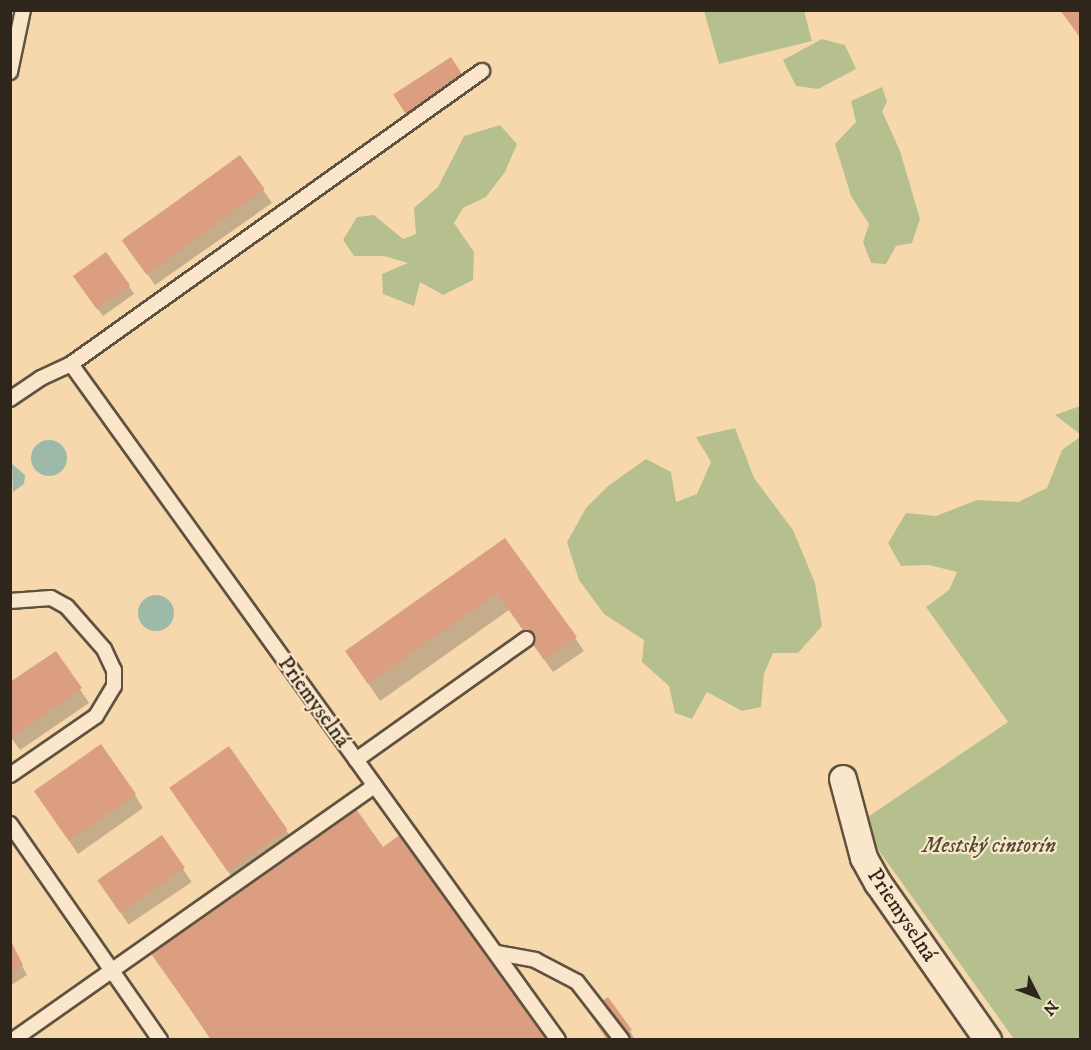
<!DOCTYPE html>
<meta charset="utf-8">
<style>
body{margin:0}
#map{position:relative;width:1091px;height:1050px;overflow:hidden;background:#f7d8ad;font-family:"IM FELL DW Pica",serif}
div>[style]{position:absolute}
.green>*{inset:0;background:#b6c08f}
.water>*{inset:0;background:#9dbaa9}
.round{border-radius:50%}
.shadow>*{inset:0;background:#0003;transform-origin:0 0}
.building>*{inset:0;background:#dc9e81;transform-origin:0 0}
.roads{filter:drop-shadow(2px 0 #605240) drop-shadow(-2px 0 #605240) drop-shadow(0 2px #605240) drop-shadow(0 -2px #605240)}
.lane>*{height:14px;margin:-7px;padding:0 7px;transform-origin:7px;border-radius:7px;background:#fae6ca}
.street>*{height:26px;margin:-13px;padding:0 13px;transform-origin:13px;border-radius:13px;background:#fae6ca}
span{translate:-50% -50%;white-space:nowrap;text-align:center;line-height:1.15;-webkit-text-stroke:4.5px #fae6ca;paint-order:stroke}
.street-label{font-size:22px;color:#2e251b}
.park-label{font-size:22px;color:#504c38;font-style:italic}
.frame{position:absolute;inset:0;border:12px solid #2e251b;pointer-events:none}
.north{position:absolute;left:1007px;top:966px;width:60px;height:60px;-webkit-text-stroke:4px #fae6ca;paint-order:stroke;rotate:132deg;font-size:16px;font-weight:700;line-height:24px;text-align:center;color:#2e251b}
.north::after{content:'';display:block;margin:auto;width:21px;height:27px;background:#2e251b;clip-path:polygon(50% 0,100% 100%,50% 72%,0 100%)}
</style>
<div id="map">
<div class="green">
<i style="clip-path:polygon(704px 11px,804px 11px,812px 41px,719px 64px)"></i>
<i style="clip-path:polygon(822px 39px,845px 45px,856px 69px,818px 89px,796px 86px,783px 60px)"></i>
<i style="clip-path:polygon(882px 87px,887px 102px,882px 111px,900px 151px,920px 219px,912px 243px,896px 246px,886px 264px,871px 263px,863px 242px,869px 224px,851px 196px,835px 144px,856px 122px,851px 101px)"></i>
<i style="clip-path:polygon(500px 125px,517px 144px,505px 172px,486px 197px,463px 208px,454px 223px,474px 252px,473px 280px,443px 295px,420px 282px,414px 306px,383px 294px,382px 274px,408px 263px,384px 256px,354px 256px,343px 240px,357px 217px,374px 215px,403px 239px,416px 234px,414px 208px,438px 187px,464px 136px)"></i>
<i style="clip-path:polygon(1080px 406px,1080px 434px,1055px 415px)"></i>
<i style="clip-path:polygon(735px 428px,754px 478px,793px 530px,815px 583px,822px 626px,798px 653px,773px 653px,764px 674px,761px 707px,742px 711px,707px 692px,692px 719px,675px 713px,669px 686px,642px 662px,644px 640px,604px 614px,579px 580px,567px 542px,586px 508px,608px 486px,646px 459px,671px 472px,676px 502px,697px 494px,711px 462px,696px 437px)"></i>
<i style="clip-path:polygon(1080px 437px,1080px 1039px,1014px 1039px,859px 823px,1008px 722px,926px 607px,949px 590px,957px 572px,929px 565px,901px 566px,888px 543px,906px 513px,936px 516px,977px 500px,1018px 502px,1047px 488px,1062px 450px)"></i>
</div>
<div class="water">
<i class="round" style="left:31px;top:440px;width:36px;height:36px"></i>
<i style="clip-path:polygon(12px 464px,25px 475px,24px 484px,13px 492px)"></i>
<i class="round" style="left:138px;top:595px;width:36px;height:36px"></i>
</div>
<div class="shadow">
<i style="left:240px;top:157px;width:56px;height:143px;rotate:55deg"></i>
<i style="clip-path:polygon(80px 285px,129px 286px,134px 294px,103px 316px)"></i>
<i style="clip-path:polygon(530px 573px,584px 651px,553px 672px,509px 610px,380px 701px,347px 652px)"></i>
<i style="clip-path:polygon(56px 653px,89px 703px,20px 750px,10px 736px,10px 684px)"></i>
<i style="clip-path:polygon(171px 789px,286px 830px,295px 845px,383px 849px,545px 1040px,211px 1040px,149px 948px,238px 886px)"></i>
<i style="clip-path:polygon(36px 792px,135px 795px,143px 808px,78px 854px)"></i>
<i style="left:162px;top:838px;width:53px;height:76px;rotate:56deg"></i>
<i style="clip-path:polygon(10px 943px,27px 975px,10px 986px)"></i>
<i style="clip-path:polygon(630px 1031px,635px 1040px,608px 1040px)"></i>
</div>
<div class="building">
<i style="clip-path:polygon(1060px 10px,1080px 10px,1080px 38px,1076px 32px)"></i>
<i style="left:451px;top:57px;width:24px;height:69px;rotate:57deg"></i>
<i style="left:240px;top:155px;width:42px;height:146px;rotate:54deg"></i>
<i style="left:106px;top:252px;width:41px;height:41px;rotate:54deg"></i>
<i style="clip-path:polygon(505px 538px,577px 637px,544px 660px,497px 593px,368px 684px,345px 651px)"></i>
<i style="clip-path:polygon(56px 651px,82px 688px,11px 738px,10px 682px)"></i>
<i style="left:101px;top:744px;width:61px;height:82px;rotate:55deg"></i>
<i style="left:229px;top:746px;width:102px;height:73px;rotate:55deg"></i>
<i style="clip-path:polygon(352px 803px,383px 847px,401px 834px,546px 1040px,212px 1040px,147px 948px)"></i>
<i style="left:162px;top:835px;width:40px;height:79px;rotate:55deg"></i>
<i style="clip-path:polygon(10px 939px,23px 965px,10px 974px)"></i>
<i style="clip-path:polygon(608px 997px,632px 1030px,619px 1040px,607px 1040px,588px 1011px)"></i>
</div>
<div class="roads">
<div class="lane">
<i style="left:10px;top:72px;width:63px;rotate:-78.2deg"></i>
<i style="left:71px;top:364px;width:833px;rotate:54.23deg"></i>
<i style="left:10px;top:399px;width:37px;rotate:-34deg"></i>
<i style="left:41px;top:378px;width:33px;rotate:-25deg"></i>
<i style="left:71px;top:364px;width:505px;rotate:-35.48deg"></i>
<i style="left:10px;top:601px;width:41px;rotate:-4.2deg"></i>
<i style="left:51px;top:598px;width:18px;rotate:29deg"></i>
<i style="left:67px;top:607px;width:56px;rotate:48.6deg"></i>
<i style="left:104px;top:649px;width:23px;rotate:65deg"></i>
<i style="left:114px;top:670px;width:16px;rotate:90deg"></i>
<i style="left:114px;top:686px;width:35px;rotate:121deg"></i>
<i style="left:96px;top:716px;width:104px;rotate:145.5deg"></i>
<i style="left:356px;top:760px;width:209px;rotate:-35.4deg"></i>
<i style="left:10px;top:824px;width:263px;rotate:55.2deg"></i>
<i style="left:497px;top:953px;width:39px;rotate:10deg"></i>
<i style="left:535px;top:960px;width:47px;rotate:27.6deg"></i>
<i style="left:577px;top:982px;width:73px;rotate:52.2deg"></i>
<i style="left:13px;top:1040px;width:442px;rotate:-35.1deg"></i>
</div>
<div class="street">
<i style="left:843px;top:779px;width:82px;rotate:75.1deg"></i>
<i style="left:864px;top:858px;width:29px;rotate:61deg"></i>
<i style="left:878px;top:883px;width:192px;rotate:55deg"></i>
</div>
</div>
<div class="street-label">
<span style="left:314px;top:702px;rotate:54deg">Priemyselná</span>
<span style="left:902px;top:915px;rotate:56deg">Priemyselná</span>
</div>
<div class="park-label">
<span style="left:989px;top:846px">Mestský cintorín</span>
</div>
<div class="frame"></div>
<div class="north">N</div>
</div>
